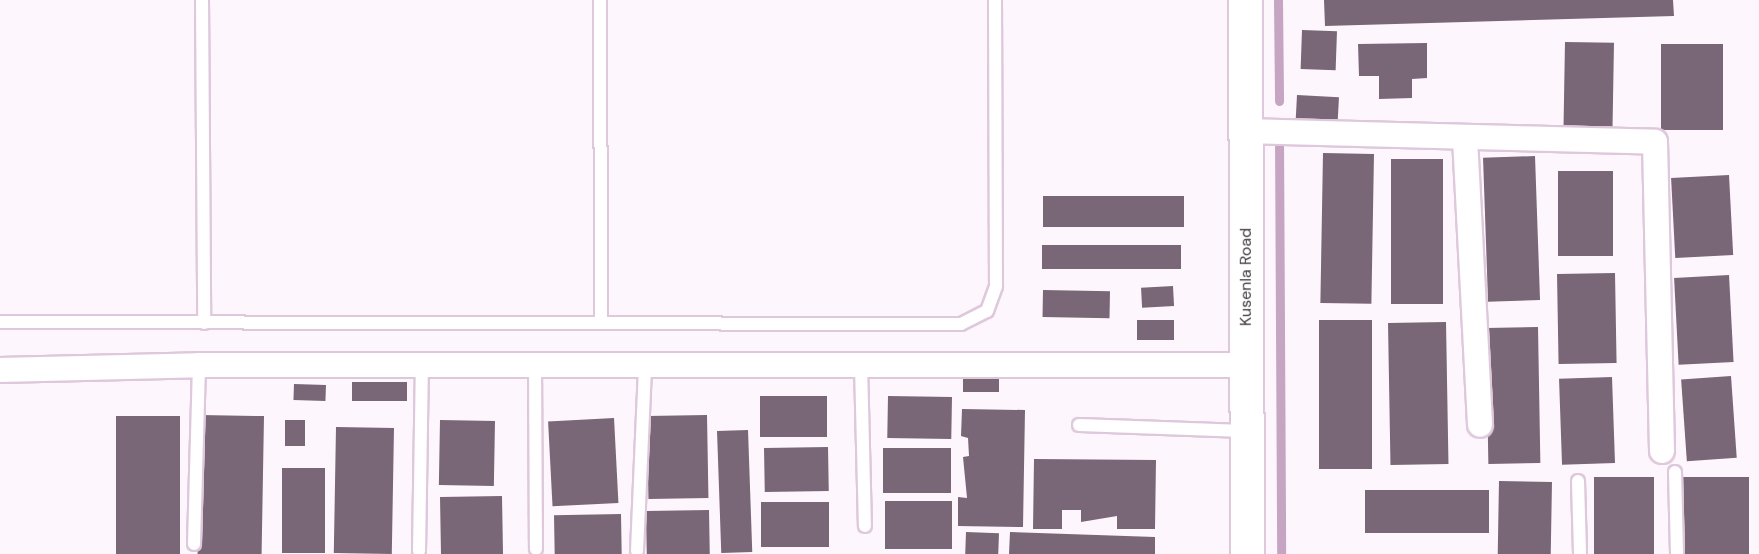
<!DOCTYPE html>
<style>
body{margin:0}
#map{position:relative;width:1759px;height:554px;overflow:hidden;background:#fef6fd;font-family:"DM Sans",sans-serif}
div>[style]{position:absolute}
.stream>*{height:9px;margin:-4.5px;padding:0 4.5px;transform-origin:4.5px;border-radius:4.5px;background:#c5a5c2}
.building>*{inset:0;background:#796677;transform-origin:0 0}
.roads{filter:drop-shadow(2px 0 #dec9dc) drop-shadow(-2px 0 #dec9dc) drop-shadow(0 2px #dec9dc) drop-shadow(0 -2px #dec9dc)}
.service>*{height:12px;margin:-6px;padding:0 6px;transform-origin:6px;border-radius:6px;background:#fff}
.minor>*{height:24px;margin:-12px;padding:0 12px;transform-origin:12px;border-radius:12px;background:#fff}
.secondary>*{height:33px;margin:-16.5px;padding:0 16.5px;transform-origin:16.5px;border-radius:16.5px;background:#fff}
span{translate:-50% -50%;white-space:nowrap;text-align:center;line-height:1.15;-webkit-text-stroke:6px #fff;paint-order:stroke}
.street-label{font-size:16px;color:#413940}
</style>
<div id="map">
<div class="stream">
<i style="left:1278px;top:0;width:101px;rotate:89.4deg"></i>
<i style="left:1279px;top:136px;width:418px;rotate:89.7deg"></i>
</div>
<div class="building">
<i style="clip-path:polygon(1324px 0,1673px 0,1674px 16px,1325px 26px)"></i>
<i style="left:1302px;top:30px;width:35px;height:39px;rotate:2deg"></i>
<i style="left:1565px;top:42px;width:49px;height:89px;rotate:1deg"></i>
<i style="clip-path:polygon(1427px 43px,1427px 78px,1412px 79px,1412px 98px,1379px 99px,1379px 76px,1359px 76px,1358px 44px)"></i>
<i style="left:1661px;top:44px;width:62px;height:86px"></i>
<i style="left:1297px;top:95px;width:42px;height:32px;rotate:3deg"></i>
<i style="left:1323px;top:153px;width:51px;height:150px;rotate:1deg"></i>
<i style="left:1535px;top:156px;width:144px;height:52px;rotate:88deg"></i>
<i style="left:1391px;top:159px;width:52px;height:145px"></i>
<i style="left:1558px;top:171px;width:55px;height:85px"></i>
<i style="left:1729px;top:175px;width:80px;height:58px;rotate:87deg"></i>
<i style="left:1043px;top:196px;width:141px;height:31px"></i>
<i style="left:1042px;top:245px;width:139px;height:24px"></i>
<i style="left:1615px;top:273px;width:90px;height:58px;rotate:89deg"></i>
<i style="left:1729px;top:275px;width:87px;height:55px;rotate:87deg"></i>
<i style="left:1173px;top:286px;width:20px;height:32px;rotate:87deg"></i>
<i style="left:1043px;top:290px;width:67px;height:27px;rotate:1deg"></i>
<i style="left:1174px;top:320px;width:20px;height:37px;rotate:90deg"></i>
<i style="left:1319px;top:320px;width:53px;height:149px"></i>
<i style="left:1446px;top:322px;width:142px;height:58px;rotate:89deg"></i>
<i style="left:1538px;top:327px;width:136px;height:52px;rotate:89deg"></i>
<i style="left:999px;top:373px;width:19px;height:36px;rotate:90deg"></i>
<i style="left:1731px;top:376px;width:82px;height:50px;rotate:86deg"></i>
<i style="left:1612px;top:377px;width:86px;height:53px;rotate:88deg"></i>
<i style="left:352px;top:382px;width:55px;height:19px"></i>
<i style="left:294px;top:384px;width:32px;height:16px;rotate:2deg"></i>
<i style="left:760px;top:396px;width:67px;height:41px"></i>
<i style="left:888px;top:396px;width:64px;height:42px;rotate:1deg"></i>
<i style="clip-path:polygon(962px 409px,1025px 410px,1023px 527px,958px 526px,958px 497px,967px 498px,963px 457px,969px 456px,968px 438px,961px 436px)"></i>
<i style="left:200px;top:415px;width:64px;height:139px;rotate:1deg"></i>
<i style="left:707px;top:415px;width:83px;height:60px;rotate:89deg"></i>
<i style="left:116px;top:416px;width:64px;height:138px"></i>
<i style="left:614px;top:418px;width:85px;height:66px;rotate:87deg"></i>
<i style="left:285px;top:420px;width:20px;height:26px"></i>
<i style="left:440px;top:420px;width:55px;height:65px;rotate:1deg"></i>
<i style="left:336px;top:427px;width:58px;height:126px;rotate:1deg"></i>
<i style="left:748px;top:430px;width:122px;height:31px;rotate:88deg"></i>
<i style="left:828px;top:447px;width:44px;height:64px;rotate:89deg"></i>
<i style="left:951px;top:448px;width:45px;height:68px;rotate:90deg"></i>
<i style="clip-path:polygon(1034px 459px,1156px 460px,1155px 529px,1117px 529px,1117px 516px,1081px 522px,1081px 510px,1062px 510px,1062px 529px,1033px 529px)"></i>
<i style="left:282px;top:468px;width:43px;height:85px"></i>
<i style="left:1594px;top:477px;width:60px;height:77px"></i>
<i style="left:1683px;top:477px;width:66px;height:77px"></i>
<i style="left:1499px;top:481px;width:53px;height:73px;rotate:1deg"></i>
<i style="left:1365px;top:490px;width:124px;height:43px"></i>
<i style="left:502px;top:496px;width:58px;height:62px;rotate:89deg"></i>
<i style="left:952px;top:501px;width:48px;height:67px;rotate:90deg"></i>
<i style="left:829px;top:502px;width:45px;height:68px;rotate:90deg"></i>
<i style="left:709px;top:510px;width:44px;height:63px;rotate:89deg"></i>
<i style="left:621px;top:514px;width:40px;height:67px;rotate:89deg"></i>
<i style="left:966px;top:532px;width:33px;height:22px;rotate:2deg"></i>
<i style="clip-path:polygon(1010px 532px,1155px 537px,1155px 554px,1009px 554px)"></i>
</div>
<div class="roads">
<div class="service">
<i style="left:202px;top:0;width:323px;rotate:89.6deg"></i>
<i style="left:600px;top:0;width:323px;rotate:89.8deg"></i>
<i style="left:0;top:322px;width:961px;rotate:0.12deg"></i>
<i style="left:961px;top:324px;width:29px;rotate:-27deg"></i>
<i style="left:987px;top:311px;width:27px;rotate:-70deg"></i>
<i style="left:996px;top:286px;width:286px;rotate:-90.2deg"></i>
<i style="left:535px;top:365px;width:184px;rotate:89.7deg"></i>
<i style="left:861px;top:365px;width:161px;rotate:88.6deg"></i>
<i style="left:1079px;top:425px;width:166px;rotate:2.1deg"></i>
<i style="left:1675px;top:472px;width:82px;rotate:88.6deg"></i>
<i style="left:1578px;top:481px;width:73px;rotate:88.4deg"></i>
<i style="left:194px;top:544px;width:179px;rotate:-88.4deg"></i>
<i style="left:419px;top:551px;width:186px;rotate:-89.1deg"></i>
<i style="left:637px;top:551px;width:186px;rotate:-87.5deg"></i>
</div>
<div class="minor">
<i style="left:1246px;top:131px;width:409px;rotate:1.5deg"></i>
<i style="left:1655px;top:142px;width:309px;rotate:88.7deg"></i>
<i style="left:1465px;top:138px;width:287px;rotate:87deg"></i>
<i style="left:0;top:370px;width:199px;rotate:-1.4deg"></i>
<i style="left:199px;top:365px;width:1048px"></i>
</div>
<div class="secondary">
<i style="left:1245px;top:0;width:554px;rotate:89.79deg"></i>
</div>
</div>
<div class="street-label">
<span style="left:1246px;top:277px;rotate:-90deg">Kusenla Road</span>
</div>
</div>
